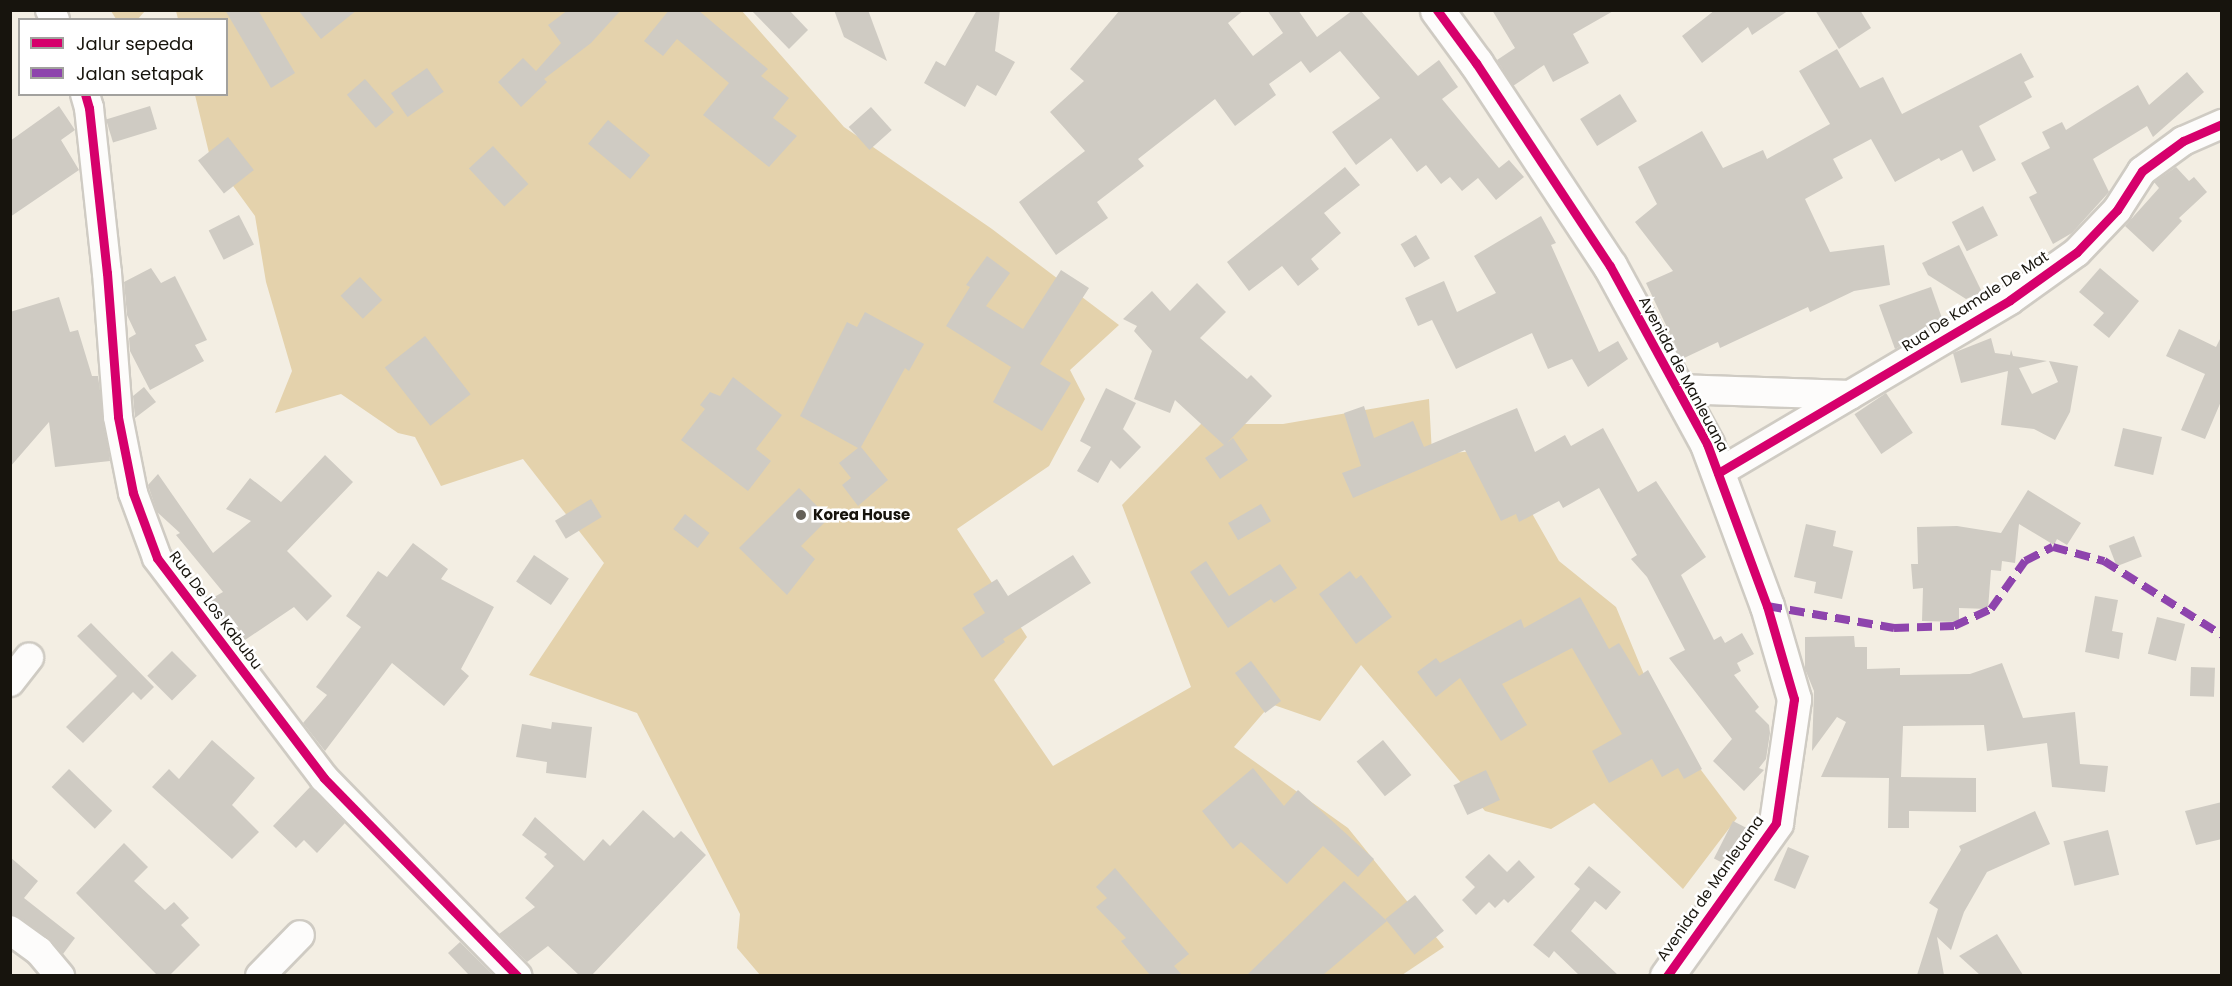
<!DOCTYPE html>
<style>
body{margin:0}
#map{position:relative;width:2232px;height:986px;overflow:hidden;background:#f3eee3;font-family:Poppins,sans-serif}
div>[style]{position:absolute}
.green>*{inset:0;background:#e4d2ac}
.building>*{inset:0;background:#cfcbc3;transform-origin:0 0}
.roads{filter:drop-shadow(2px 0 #cfcbc3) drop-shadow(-2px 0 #cfcbc3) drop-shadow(0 2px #cfcbc3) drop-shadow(0 -2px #cfcbc3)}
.street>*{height:28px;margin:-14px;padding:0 14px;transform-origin:14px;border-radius:14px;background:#fdfcfb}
.secondary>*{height:33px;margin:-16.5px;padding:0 16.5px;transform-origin:16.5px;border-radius:16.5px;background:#fdfcfb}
.quiet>*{height:8px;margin-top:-4px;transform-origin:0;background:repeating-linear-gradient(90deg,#8e44ad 0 15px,transparent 0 23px)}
.cycleway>*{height:9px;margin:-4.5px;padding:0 4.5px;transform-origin:4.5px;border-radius:4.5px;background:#d6006c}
.dots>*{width:16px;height:16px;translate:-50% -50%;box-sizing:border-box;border:3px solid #fff;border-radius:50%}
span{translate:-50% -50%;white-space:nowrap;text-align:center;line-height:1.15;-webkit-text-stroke:5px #fff;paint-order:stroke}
.street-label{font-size:15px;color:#17140d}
.poi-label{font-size:15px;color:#17140d;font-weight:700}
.left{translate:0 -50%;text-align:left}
.frame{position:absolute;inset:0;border:12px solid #17140d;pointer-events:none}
.legend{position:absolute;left:18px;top:18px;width:210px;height:78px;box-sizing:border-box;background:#fff;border:2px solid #a2a19e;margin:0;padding:8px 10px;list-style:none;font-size:18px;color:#17140d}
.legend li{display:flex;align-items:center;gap:12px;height:30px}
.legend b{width:30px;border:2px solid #a2a19e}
</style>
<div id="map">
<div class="green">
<i style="clip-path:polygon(111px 11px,145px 11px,137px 20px,116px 19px)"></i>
<i style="clip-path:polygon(176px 11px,742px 11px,844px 127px,992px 229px,1119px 325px,1070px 370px,1085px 399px,1049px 466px,957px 529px,1027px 637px,994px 680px,1053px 766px,1191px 687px,1122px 505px,1201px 424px,1283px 424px,1429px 399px,1432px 454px,1496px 450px,1559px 561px,1616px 607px,1662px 718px,1737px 818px,1683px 889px,1594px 803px,1551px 829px,1485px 811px,1361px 665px,1320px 721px,1271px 704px,1234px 747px,1348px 828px,1444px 947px,1402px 975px,760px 975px,737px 948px,740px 914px,637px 713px,529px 675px,604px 563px,523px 459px,441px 486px,415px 437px,398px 433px,341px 394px,275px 413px,292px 371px,266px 282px,255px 216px,209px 153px,195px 95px,226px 94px,226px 20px,178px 19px)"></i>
</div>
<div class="building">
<i style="clip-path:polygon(225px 10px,258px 10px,295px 73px,271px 88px)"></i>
<i style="clip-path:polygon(298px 10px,357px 10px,321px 39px)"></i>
<i style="clip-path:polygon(568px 10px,621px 10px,591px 43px,544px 79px,547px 82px,521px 107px,498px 82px,523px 58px,536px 71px,561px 43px,548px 25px)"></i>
<i style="clip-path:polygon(669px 10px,698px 10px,768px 69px,761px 76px,789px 98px,773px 118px,797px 136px,769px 167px,703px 115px,729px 83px,677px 39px,663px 56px,644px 41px)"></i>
<i style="clip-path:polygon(751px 10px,789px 10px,808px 30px,789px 49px)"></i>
<i style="clip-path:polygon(834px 10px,868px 10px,887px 61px,844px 37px)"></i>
<i style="clip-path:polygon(977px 10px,1000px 10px,995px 51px,1015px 62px,996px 96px,977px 85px,965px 107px,924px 83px,936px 61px,945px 66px)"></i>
<i style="clip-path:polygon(1120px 10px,1244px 10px,1228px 23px,1253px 56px,1283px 33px,1267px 10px,1298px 10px,1317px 37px,1353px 10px,1360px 10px,1418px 76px,1439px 60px,1458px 87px,1442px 99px,1499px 168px,1509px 160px,1524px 177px,1496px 200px,1478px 178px,1462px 191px,1450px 177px,1441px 184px,1426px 165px,1417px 172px,1391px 138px,1356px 165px,1332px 132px,1380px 98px,1340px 51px,1310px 73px,1301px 61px,1269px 84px,1276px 95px,1235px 126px,1215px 99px,1138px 159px,1144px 166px,1097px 202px,1108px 218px,1056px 255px,1019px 202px,1085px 151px,1050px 112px,1084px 81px,1070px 69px)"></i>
<i style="clip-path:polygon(1492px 10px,1615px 10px,1573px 34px,1589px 63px,1553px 82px,1544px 65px,1513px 86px,1497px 60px,1515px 48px)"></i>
<i style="clip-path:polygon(1715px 10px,1789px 10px,1752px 35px,1748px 27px,1702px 63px,1682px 36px)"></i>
<i style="clip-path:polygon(1815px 10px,1860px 10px,1871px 28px,1839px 49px)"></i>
<i style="clip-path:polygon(1837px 49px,1860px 88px,1883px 77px,1902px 114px,2021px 53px,2034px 77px,2024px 82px,2032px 97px,1979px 126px,1996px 160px,1973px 172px,1962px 150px,1941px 161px,1939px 158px,1895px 182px,1871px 139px,1833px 159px,1843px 178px,1805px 199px,1830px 252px,1884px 245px,1890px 285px,1854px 291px,1810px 312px,1808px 307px,1720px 348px,1718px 342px,1682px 359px,1646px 283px,1673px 271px,1635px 222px,1657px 204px,1638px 167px,1702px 131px,1723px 168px,1763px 150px,1767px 159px,1830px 124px,1799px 71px)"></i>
<i style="left:427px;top:68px;width:29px;height:44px;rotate:55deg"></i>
<i style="clip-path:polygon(2187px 72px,2204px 92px,2153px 137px,2147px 126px,2093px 159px,2109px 192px,2072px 233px,2053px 244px,2029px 197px,2037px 193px,2021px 163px,2050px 148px,2042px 132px,2062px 122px,2066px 130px,2138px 85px,2149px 105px)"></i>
<i style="left:365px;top:79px;width:44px;height:24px;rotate:49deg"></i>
<i style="left:1620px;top:94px;width:32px;height:47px;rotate:58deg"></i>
<i style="clip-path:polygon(59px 106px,75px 130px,61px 140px,79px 170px,10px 217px,10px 141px)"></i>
<i style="left:150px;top:106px;width:24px;height:46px;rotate:73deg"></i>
<i style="left:871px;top:107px;width:31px;height:30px;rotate:48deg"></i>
<i style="left:608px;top:120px;width:55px;height:31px;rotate:40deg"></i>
<i style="left:228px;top:137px;width:42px;height:38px;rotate:52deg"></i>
<i style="left:493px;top:146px;width:52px;height:33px;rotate:47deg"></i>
<i style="clip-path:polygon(1345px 167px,1360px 185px,1324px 213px,1341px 233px,1311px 259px,1319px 269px,1298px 286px,1282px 266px,1249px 291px,1227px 262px)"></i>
<i style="clip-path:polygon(2176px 167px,2189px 181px,2194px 177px,2207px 192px,2179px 218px,2182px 221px,2153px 252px,2125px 226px,2159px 188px,2154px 182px)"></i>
<i style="left:1983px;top:206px;width:33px;height:35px;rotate:63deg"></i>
<i style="left:239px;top:215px;width:33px;height:34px;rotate:63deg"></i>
<i style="clip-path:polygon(1541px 216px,1556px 243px,1551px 245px,1599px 352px,1618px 341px,1628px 359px,1588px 387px,1572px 359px,1548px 369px,1532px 333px,1456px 369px,1432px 320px,1418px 326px,1405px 298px,1444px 281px,1457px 312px,1496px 293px,1474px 256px)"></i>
<i style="left:1416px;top:235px;width:27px;height:18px;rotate:59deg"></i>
<i style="clip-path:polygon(1959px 245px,1982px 292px,1966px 299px,1928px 275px,1922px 263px)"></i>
<i style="clip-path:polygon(987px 256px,1010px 273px,986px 306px,1023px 329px,1061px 270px,1089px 288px,1040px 364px,1071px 383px,1042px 431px,993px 402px,1011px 367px,946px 326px,970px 287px,966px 285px)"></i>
<i style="clip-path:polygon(151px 268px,161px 283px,175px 276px,207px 340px,195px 345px,204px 361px,150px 390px,130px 351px,129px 338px,136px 334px,127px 315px,124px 282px)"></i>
<i style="clip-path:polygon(2100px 268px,2139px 301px,2109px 338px,2093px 325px,2104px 313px,2079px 292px)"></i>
<i style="left:360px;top:277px;width:32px;height:27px;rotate:46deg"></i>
<i style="clip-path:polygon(1197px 283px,1226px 312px,1200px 338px,1247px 379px,1251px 375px,1272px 396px,1227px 443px,1233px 438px,1248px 460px,1220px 479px,1205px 458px,1224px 445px,1175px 400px,1170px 413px,1134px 399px,1152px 351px,1134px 331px,1137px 326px,1123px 319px,1152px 291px,1170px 311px)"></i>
<i style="clip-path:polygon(1931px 287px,1943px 321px,1895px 349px,1879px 305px)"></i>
<i style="clip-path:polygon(59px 297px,70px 332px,78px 330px,92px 376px,98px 376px,110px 461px,55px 467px,49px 422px,10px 467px,10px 312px)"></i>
<i style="clip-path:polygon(865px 312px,924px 344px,909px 371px,905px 368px,861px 447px,888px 480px,858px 506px,842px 485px,851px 478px,839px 463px,858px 448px,800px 416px,847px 322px,857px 327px)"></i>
<i style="clip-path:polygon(2179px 329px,2216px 347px,2222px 335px,2222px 399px,2205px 439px,2181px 430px,2205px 374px,2166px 356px)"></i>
<i style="left:425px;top:336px;width:74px;height:51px;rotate:52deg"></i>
<i style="clip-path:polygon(1991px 338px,1995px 353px,2010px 355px,2011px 350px,2013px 356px,2047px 361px,2019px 368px,2032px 394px,2058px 382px,2049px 361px,2078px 366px,2070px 412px,2055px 440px,2034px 429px,2001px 425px,2008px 371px,1961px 383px,1953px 353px)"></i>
<i style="clip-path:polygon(733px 377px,782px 415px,756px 449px,771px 461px,748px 491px,681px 440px,705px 409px,700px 405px,710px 392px,720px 396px)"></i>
<i style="clip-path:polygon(144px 387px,156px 402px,135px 418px,133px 396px)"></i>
<i style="clip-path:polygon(1106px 388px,1136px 403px,1123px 429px,1141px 447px,1120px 469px,1111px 460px,1098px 483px,1077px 471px,1091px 447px,1080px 441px)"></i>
<i style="left:1886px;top:393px;width:48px;height:38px;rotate:56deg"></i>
<i style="clip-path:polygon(1364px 406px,1374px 438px,1413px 421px,1424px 447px,1517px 408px,1535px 452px,1565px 435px,1571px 446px,1603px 428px,1638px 492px,1656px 481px,1706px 557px,1681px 575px,1714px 640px,1721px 636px,1725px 643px,1742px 633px,1754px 654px,1737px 663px,1741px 671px,1734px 675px,1759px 707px,1755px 711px,1769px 725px,1770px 733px,1766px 759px,1759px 768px,1764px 770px,1744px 791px,1713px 761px,1732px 739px,1669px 658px,1685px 650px,1647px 577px,1631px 559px,1637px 555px,1599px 488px,1563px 508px,1559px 501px,1519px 522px,1516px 514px,1501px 521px,1465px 450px,1353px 498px,1342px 473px,1361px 466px,1344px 413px)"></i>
<i style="left:2123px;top:428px;width:40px;height:39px;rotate:13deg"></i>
<i style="clip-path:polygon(325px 455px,353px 482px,287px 551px,332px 596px,307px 621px,294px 607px,245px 640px,231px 620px,227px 623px,209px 600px,223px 592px,176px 535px,180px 533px,157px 512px,148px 485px,158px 474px,213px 553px,251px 521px,226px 509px,250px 478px,281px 502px)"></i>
<i style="clip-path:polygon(799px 488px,829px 518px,801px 546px,815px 559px,787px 595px,739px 548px)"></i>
<i style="clip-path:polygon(2028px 490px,2081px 523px,2067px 545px,2057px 539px,2054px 545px,2019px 524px,2015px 563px,2002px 561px,2001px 571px,1991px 570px,1988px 609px,1959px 608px,1959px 622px,1922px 621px,1923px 588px,1913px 589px,1911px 564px,1918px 564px,1917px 527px,1957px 526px,2001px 533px)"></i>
<i style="left:591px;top:499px;width:21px;height:42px;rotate:59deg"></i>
<i style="left:1261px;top:504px;width:20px;height:38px;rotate:60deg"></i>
<i style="left:685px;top:514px;width:31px;height:19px;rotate:38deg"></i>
<i style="clip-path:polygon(1806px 524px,1836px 531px,1833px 546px,1853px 551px,1842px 599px,1814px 593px,1816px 582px,1794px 577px)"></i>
<i style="left:2134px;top:536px;width:22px;height:27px;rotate:69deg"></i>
<i style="clip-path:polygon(413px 543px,448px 569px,441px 579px,494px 607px,461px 669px,469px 676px,444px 706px,392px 663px,325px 751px,303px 723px,327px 695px,316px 687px,361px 627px,346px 616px,378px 571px,387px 577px)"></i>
<i style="left:534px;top:555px;width:42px;height:32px;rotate:34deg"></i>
<i style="clip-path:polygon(1073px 555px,1091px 583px,1003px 639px,1005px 642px,982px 658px,962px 628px,985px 613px,973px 594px,997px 579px,1008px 596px)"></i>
<i style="clip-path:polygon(1206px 561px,1229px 596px,1280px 564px,1297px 588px,1274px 603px,1271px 599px,1228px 628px,1190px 572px)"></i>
<i style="clip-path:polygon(1350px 571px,1356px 579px,1361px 575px,1392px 617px,1356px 644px,1319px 594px)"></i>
<i style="clip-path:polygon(2095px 596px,2118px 600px,2112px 631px,2123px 633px,2119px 659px,2085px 652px)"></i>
<i style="clip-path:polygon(1580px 597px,1609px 649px,1619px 643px,1639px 676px,1648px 670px,1702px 769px,1684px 779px,1678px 768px,1662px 777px,1652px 759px,1609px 783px,1592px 751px,1622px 734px,1572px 648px,1502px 684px,1527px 725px,1501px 741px,1460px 678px,1436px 697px,1417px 672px,1436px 658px,1440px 663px,1521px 619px,1524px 628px)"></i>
<i style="left:2157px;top:617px;width:29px;height:38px;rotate:14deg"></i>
<i style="clip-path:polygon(91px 623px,154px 687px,141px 700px,133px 692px,83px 743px,66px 727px,117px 676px,77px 636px)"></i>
<i style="clip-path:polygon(1854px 636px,1855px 647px,1867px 647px,1867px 669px,1900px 668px,1900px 675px,1970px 674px,2002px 663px,2023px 718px,2075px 712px,2080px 764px,2108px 766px,2105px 792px,2052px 787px,2047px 743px,1987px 751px,1984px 725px,1903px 726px,1901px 777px,1976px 778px,1976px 812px,1909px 811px,1909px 828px,1888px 828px,1889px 778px,1821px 777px,1846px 722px,1837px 717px,1812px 751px,1814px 691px,1805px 669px,1805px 637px)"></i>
<i style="left:172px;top:651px;width:35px;height:35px;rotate:45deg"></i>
<i style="left:1251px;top:661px;width:50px;height:20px;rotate:53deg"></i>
<i style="left:2191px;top:667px;width:24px;height:29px;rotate:2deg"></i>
<i style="clip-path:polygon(552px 722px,592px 727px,586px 778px,546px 773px,547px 762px,516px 757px,522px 724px,551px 729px)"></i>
<i style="clip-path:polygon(212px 740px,255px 778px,232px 805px,259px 832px,232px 859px,152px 787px,169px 769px,179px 779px)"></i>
<i style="left:1383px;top:740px;width:45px;height:34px;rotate:51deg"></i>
<i style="clip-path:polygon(1253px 768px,1284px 806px,1298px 790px,1374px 859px,1358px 877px,1323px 846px,1287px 884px,1241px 842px,1233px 849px,1202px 811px)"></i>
<i style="left:69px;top:769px;width:60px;height:25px;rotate:44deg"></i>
<i style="left:1486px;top:770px;width:33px;height:36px;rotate:65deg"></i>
<i style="clip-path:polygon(310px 787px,345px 823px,317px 853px,304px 840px,296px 848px,273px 826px)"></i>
<i style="clip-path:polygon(2222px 802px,2222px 839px,2196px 845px,2185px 811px)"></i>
<i style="clip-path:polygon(643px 810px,674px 838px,681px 831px,706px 855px,592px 975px,579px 975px,548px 946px,527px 962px,499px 934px,535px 907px,525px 898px,554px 866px,544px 857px,547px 854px,522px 835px,535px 817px,584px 861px,603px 839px,610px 846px)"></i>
<i style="clip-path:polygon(2035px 811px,2050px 844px,1987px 872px,1964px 912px,1951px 950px,1937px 937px,1944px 975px,1917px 975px,1938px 909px,1929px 903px,1961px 850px,1959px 846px)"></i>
<i style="left:1733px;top:821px;width:18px;height:42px;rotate:27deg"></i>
<i style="left:2108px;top:830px;width:46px;height:46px;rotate:76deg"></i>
<i style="clip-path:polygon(124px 843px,148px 867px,134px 881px,165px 910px,174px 902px,189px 918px,181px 925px,200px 945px,170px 975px,157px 975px,76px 893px)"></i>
<i style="left:1788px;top:847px;width:23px;height:36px;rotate:23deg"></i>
<i style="clip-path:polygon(1489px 854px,1507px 872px,1519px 860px,1535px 877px,1508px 903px,1504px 899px,1495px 908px,1489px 902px,1476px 915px,1462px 900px,1475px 887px,1465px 877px)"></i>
<i style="clip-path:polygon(10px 857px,38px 881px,24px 898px,75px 938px,63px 954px,49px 938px,10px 914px)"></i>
<i style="clip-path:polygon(1589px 866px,1621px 892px,1606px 910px,1595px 901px,1571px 931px,1618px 975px,1579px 975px,1554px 951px,1549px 958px,1533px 945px,1580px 889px,1574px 884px)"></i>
<i style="clip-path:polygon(1115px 868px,1189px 954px,1174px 966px,1182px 975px,1150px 975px,1121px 941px,1126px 938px,1096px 907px,1107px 898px,1096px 887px)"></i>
<i style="clip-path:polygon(1344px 881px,1387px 921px,1323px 975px,1247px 975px)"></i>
<i style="left:1415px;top:895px;width:46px;height:38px;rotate:51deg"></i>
<i style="clip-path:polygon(1997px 934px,2023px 975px,1980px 975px,1959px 956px)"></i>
<i style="clip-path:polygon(460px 942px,493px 975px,469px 975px,448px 953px)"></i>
</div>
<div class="roads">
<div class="street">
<i style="left:50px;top:10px;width:11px;rotate:63deg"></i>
<i style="left:85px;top:94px;width:15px;rotate:74deg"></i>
<i style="left:89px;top:108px;width:166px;rotate:83.8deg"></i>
<i style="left:107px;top:273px;width:144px;rotate:85.6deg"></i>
<i style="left:118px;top:417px;width:77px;rotate:78.8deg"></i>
<i style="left:133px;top:493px;width:69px;rotate:69.7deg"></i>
<i style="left:157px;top:558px;width:276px;rotate:52.8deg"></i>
<i style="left:324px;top:778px;width:277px;rotate:45.7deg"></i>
<i style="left:1677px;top:389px;width:173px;rotate:2deg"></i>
<i style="left:1718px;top:473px;width:339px;rotate:-30.6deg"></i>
<i style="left:2010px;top:300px;width:82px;rotate:-35.6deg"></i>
<i style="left:2077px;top:252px;width:58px;rotate:-46.4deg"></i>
<i style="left:2117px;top:210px;width:46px;rotate:-57.3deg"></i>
<i style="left:2142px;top:171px;width:51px;rotate:-36.2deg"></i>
<i style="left:2183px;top:141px;width:43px;rotate:-23.6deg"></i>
<i style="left:10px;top:682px;width:31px;rotate:-52deg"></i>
<i style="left:10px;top:930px;width:36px;rotate:36deg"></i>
<i style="left:39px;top:951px;width:33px;rotate:50deg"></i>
<i style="left:260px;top:976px;width:57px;rotate:-45.7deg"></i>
</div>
<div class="secondary">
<i style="left:1437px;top:10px;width:66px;rotate:53.7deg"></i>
<i style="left:1476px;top:63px;width:243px;rotate:56.6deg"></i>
<i style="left:1610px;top:266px;width:203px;rotate:61.4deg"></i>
<i style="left:1707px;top:444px;width:173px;rotate:69.7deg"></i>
<i style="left:1767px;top:606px;width:97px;rotate:73.8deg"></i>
<i style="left:1794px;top:699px;width:125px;rotate:98.3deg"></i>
<i style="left:1776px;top:823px;width:188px;rotate:125.5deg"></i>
</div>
</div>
<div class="quiet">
<i style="left:1767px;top:606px;width:129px;rotate:9.8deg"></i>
<i style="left:1894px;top:628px;width:60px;rotate:-1.9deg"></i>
<i style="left:1954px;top:626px;width:41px;rotate:-24.7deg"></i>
<i style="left:1991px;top:609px;width:59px;rotate:-54.7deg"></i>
<i style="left:2025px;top:561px;width:31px;rotate:-27deg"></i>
<i style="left:2053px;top:547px;width:53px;rotate:15.4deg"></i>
<i style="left:2104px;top:561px;width:139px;rotate:32.1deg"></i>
</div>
<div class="cycleway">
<i style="left:1437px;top:10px;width:66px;rotate:53.7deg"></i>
<i style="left:1476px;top:63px;width:243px;rotate:56.6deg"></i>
<i style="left:1610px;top:266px;width:203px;rotate:61.4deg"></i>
<i style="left:1707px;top:444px;width:173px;rotate:69.7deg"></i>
<i style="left:1767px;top:606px;width:97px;rotate:73.8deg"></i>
<i style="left:1794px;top:699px;width:125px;rotate:98.3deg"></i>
<i style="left:1776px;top:823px;width:188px;rotate:125.5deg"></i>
<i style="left:85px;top:94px;width:15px;rotate:74deg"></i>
<i style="left:89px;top:108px;width:166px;rotate:83.8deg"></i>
<i style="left:107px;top:273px;width:144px;rotate:85.6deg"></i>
<i style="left:118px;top:417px;width:77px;rotate:78.8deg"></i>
<i style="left:133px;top:493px;width:69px;rotate:69.7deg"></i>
<i style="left:157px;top:558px;width:276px;rotate:52.8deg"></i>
<i style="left:324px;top:778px;width:277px;rotate:45.7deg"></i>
<i style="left:1718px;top:473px;width:339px;rotate:-30.6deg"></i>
<i style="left:2010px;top:300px;width:82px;rotate:-35.6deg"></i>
<i style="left:2077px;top:252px;width:58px;rotate:-46.4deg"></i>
<i style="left:2117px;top:210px;width:46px;rotate:-57.3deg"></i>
<i style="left:2142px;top:171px;width:51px;rotate:-36.2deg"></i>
<i style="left:2183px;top:141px;width:43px;rotate:-23.6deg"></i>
</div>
<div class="dots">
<i style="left:801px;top:515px;background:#646058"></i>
</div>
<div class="street-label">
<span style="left:1975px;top:301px;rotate:-33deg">Rua De Kamale De Mat</span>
<span style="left:1684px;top:374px;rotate:62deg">Avenida de Manleuana</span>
<span style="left:216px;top:610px;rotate:53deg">Rua De Los Kabubu</span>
<span style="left:1710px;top:888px;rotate:-55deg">Avenida de Manleuana</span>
</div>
<div class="poi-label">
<span class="left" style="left:813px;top:515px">Korea House</span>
</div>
<div class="frame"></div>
<ul class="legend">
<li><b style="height:8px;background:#d6006c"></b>Jalur sepeda</li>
<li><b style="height:8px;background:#8e44ad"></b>Jalan setapak</li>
</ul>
</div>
